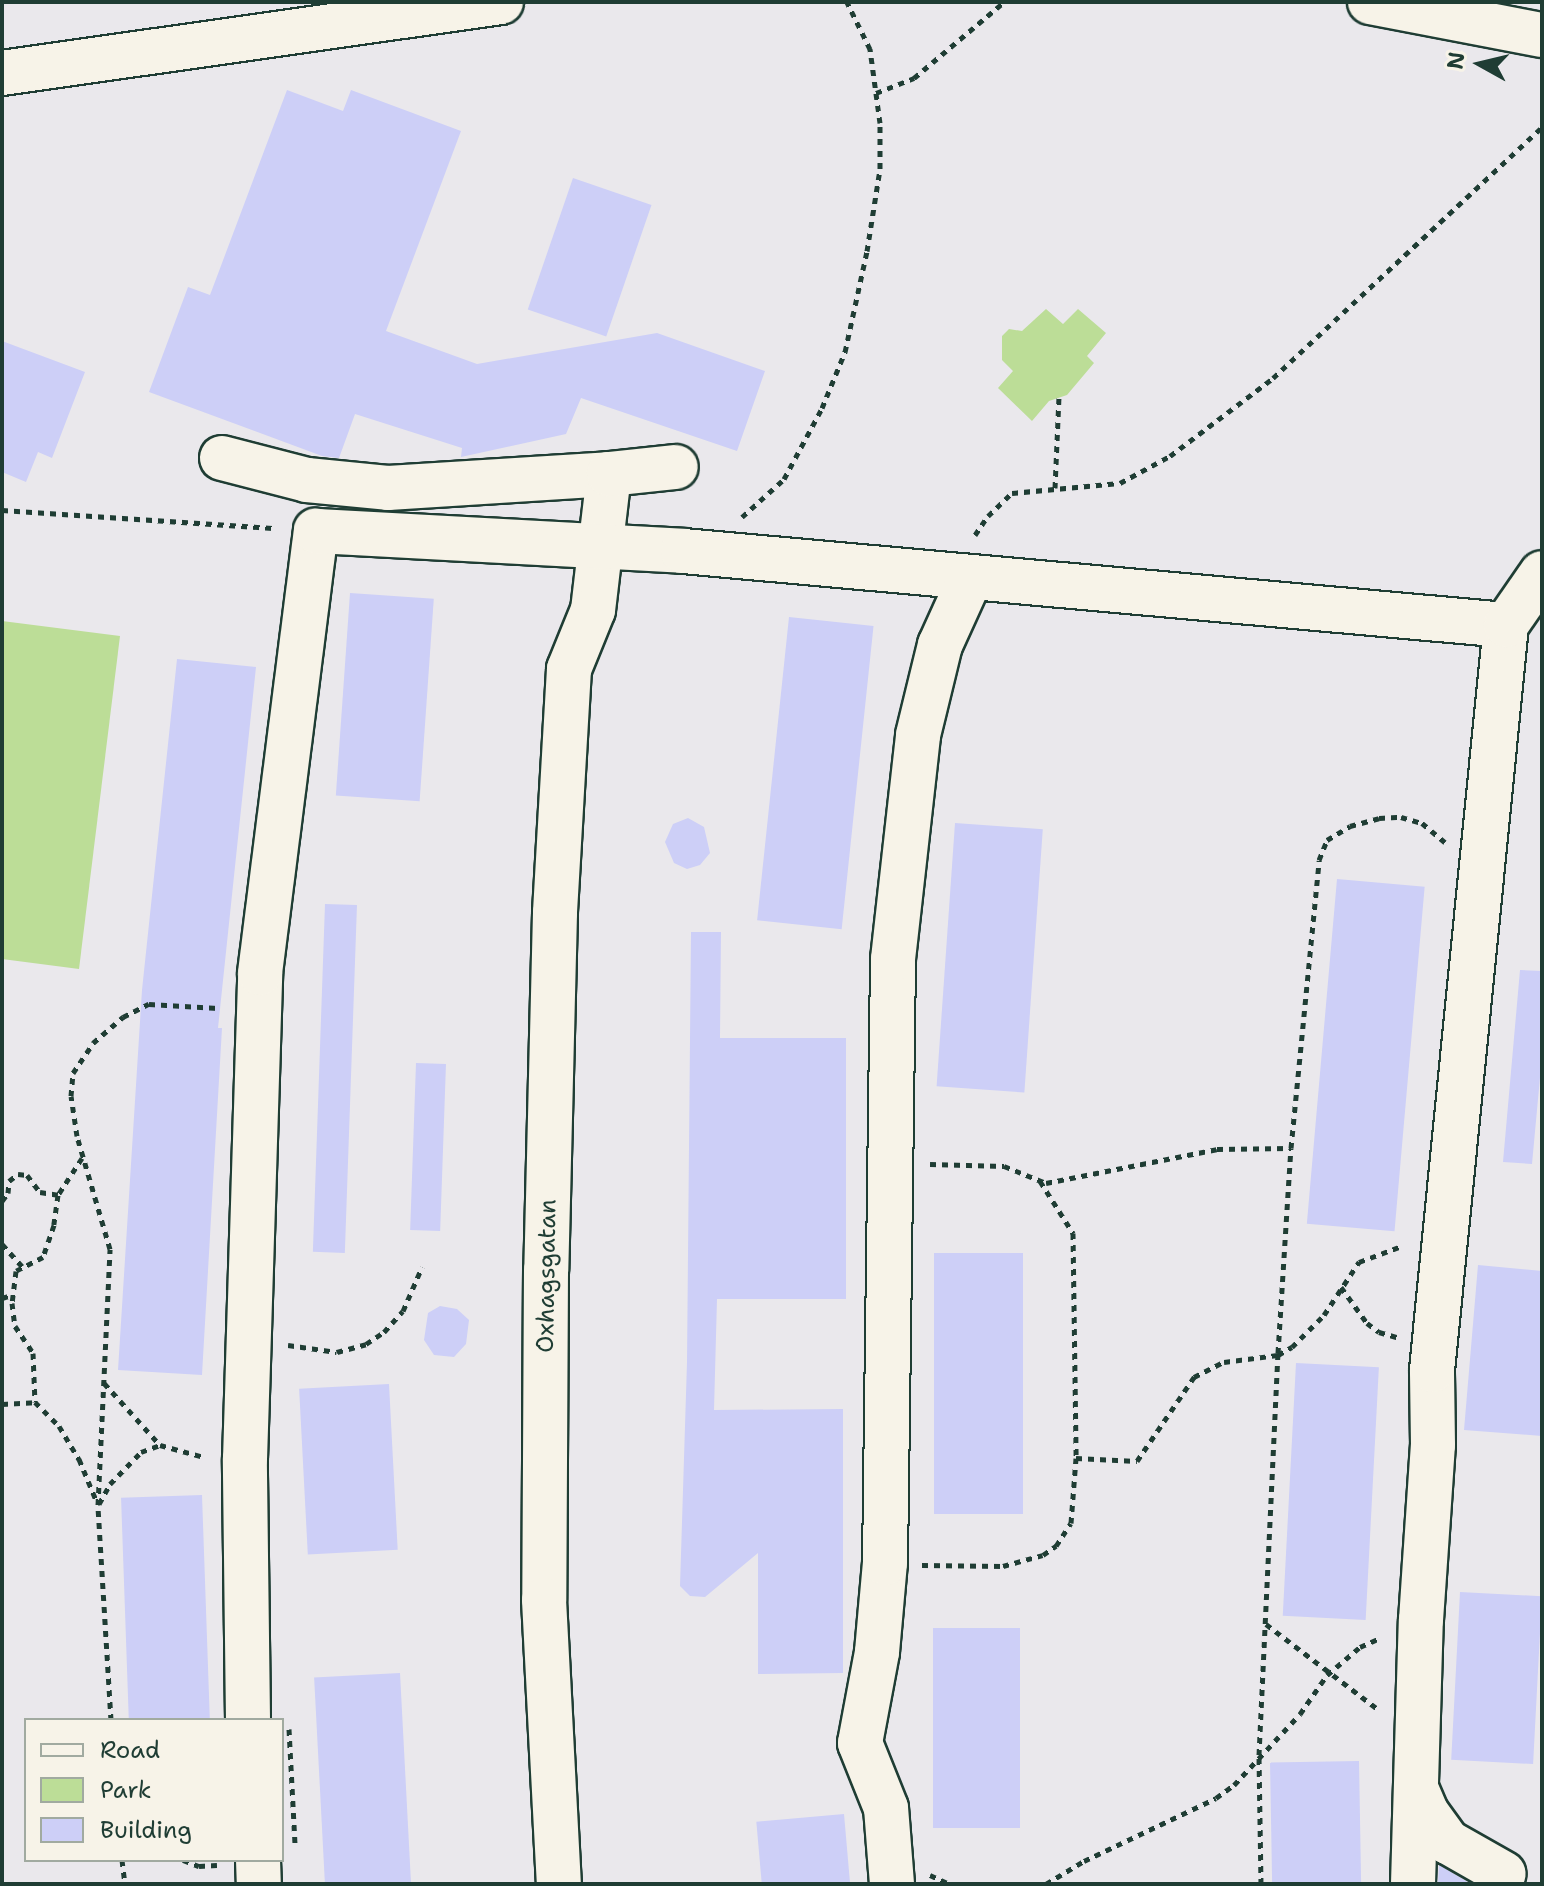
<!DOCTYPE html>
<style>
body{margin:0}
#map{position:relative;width:1544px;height:1886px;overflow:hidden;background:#eae8ec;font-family:"Shantell Sans",sans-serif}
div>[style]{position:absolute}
.green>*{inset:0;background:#bcdd97}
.building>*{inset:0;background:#cdcff7;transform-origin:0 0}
.path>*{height:5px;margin-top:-2.5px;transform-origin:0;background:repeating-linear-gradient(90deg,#1f3d34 0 6px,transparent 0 12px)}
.roads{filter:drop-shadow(2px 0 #1f3d34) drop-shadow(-2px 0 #1f3d34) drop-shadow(0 2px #1f3d34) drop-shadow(0 -2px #1f3d34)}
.minor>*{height:44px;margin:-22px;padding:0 22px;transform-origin:22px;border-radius:22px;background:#f7f3e8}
span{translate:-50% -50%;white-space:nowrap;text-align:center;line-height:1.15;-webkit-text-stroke:8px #f7f3e8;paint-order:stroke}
.street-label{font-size:24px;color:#1f3d34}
.frame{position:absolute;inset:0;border:4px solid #1f3d34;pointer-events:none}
.legend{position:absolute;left:24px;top:1718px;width:260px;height:144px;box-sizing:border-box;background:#f7f3e8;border:2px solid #a1aaa0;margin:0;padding:10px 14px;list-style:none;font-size:24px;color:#1f3d34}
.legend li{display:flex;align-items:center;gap:16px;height:40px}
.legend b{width:40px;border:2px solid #a1aaa0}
.north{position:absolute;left:1440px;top:24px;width:80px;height:80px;-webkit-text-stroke:6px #f7f3e8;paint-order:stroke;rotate:278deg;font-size:22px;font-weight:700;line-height:32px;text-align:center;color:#1f3d34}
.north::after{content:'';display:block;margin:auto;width:28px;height:36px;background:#1f3d34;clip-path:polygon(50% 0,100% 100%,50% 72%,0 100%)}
</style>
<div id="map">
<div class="green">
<i style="clip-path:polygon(1046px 309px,1063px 324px,1078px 309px,1106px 333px,1087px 356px,1094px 363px,1067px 395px,1049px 401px,1032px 421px,998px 388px,1013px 371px,1002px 360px,1002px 336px,1009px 329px,1022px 331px)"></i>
<i style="clip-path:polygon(2px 621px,120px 636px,79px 969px,2px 959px)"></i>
</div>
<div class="building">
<i style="clip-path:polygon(287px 90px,343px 111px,351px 90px,461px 131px,386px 331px,477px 364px,657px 333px,765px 371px,737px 451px,581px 398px,566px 434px,461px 457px,462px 448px,355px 414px,339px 458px,322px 456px,149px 392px,188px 287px,210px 295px)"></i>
<i style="left:573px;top:178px;width:83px;height:139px;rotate:19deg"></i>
<i style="clip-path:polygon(2px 341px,85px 372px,52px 458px,38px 452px,26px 482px,2px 472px)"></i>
<i style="left:350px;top:593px;width:84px;height:203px;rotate:4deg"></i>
<i style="left:789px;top:617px;width:85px;height:305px;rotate:6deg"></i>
<i style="clip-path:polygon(177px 659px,256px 667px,218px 1028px,222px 1028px,202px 1375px,118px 1370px,142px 990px)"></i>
<i style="clip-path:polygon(688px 818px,704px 827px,710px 853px,700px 865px,687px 869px,674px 863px,665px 842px,673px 824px)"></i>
<i style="left:955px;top:823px;width:88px;height:264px;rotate:4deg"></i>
<i style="left:1337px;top:879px;width:88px;height:346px;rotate:5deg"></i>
<i style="left:325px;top:904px;width:32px;height:348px;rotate:2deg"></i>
<i style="clip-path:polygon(691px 932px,721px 932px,720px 1038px,846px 1038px,846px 1299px,717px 1299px,714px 1410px,843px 1409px,843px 1673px,758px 1674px,758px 1553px,705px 1597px,690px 1596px,680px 1586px,687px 1362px)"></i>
<i style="clip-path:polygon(1520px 970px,1542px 971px,1542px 1056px,1532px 1164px,1503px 1162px)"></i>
<i style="left:416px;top:1063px;width:30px;height:167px;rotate:2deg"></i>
<i style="left:934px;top:1253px;width:89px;height:261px"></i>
<i style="clip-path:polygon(1478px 1265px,1542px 1271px,1542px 1436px,1464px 1430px)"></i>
<i style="clip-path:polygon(440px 1306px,457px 1309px,469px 1320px,466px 1344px,454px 1357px,434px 1355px,424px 1340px,428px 1313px)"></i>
<i style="left:1296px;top:1363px;width:83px;height:253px;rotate:3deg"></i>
<i style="left:389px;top:1384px;width:166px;height:90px;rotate:87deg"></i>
<i style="left:202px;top:1495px;width:225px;height:81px;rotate:88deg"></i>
<i style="left:1460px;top:1592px;width:82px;height:168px;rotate:3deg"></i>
<i style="left:1020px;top:1628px;width:200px;height:87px;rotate:90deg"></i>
<i style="left:400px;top:1673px;width:211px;height:86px;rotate:87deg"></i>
<i style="left:1359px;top:1761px;width:123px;height:89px;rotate:89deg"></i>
<i style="left:844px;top:1814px;width:70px;height:88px;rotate:85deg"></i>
<i style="clip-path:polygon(1439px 1865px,1471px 1884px,1438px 1884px)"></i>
</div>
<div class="path">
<i style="left:876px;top:93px;width:41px;rotate:-21.5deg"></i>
<i style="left:914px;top:78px;width:118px;rotate:-40.2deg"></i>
<i style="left:1055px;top:488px;width:90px;rotate:-87.5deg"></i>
<i style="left:2px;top:510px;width:275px;rotate:3.8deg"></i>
<i style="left:742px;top:517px;width:57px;rotate:-42.1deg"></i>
<i style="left:784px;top:479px;width:81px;rotate:-61.8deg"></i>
<i style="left:822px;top:408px;width:61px;rotate:-67.7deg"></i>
<i style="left:845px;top:352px;width:103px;rotate:-77.7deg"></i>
<i style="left:867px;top:251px;width:83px;rotate:-81deg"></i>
<i style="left:880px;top:169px;width:46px;rotate:-90deg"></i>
<i style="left:880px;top:123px;width:75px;rotate:-97.7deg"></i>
<i style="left:870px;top:49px;width:52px;rotate:-116.1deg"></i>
<i style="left:975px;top:535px;width:23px;rotate:-56deg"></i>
<i style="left:988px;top:516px;width:33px;rotate:-44deg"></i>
<i style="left:1012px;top:493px;width:108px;rotate:-5.3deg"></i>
<i style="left:1120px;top:483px;width:57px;rotate:-28.4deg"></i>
<i style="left:1170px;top:456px;width:129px;rotate:-37.1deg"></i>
<i style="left:1273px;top:378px;width:368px;rotate:-43deg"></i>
<i style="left:82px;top:1158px;width:44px;rotate:123deg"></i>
<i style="left:58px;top:1195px;width:30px;rotate:98deg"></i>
<i style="left:54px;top:1225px;width:34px;rotate:109deg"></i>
<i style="left:43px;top:1257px;width:30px;rotate:153deg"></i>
<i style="left:16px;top:1271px;width:32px;rotate:97deg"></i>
<i style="left:12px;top:1303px;width:23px;rotate:83deg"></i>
<i style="left:15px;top:1326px;width:32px;rotate:56deg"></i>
<i style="left:33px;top:1353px;width:49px;rotate:87.7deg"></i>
<i style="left:35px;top:1402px;width:34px;rotate:45deg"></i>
<i style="left:59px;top:1426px;width:39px;rotate:59deg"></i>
<i style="left:79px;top:1459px;width:44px;rotate:67.5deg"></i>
<i style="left:930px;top:1164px;width:74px;rotate:1.5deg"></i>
<i style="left:1004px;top:1166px;width:45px;rotate:22deg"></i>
<i style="left:1046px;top:1183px;width:174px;rotate:-11.2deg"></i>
<i style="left:1217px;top:1149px;width:74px;rotate:-0.8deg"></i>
<i style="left:1040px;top:1181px;width:62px;rotate:57.6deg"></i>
<i style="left:1073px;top:1233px;width:225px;rotate:89.2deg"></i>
<i style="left:2px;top:1201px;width:10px;rotate:-53deg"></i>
<i style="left:8px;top:1193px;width:12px;rotate:-85deg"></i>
<i style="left:9px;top:1181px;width:11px;rotate:-38deg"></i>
<i style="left:18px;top:1174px;width:9px;rotate:6deg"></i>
<i style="left:27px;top:1175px;width:21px;rotate:53deg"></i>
<i style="left:40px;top:1192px;width:18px;rotate:9deg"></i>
<i style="left:2px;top:1244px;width:30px;rotate:48deg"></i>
<i style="left:1341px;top:1287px;width:44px;rotate:54.2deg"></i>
<i style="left:1367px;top:1323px;width:15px;rotate:37deg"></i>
<i style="left:1379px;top:1332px;width:19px;rotate:16deg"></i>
<i style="left:2px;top:1298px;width:10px;rotate:-17deg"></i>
<i style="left:288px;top:1345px;width:49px;rotate:8.1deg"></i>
<i style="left:337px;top:1352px;width:30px;rotate:-15deg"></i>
<i style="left:366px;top:1344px;width:22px;rotate:-34deg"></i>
<i style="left:384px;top:1332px;width:28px;rotate:-48deg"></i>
<i style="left:403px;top:1311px;width:48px;rotate:-66.6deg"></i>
<i style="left:104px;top:1383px;width:84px;rotate:47.9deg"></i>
<i style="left:2px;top:1404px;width:33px;rotate:-3deg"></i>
<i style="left:99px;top:1504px;width:23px;rotate:-61deg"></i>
<i style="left:110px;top:1484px;width:45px;rotate:-45.9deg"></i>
<i style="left:141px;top:1452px;width:20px;rotate:-20deg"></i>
<i style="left:160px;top:1445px;width:46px;rotate:15.3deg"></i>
<i style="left:922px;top:1565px;width:81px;rotate:0.7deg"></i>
<i style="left:1003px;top:1566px;width:41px;rotate:-15.4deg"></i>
<i style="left:1043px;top:1555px;width:16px;rotate:-35deg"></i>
<i style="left:1056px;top:1546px;width:27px;rotate:-57deg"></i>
<i style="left:1071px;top:1523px;width:65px;rotate:-85.6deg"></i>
<i style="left:1076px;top:1458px;width:61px;rotate:2.8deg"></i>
<i style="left:1137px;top:1461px;width:102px;rotate:-55.8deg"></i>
<i style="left:1194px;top:1377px;width:34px;rotate:-27deg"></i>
<i style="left:1224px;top:1362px;width:54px;rotate:-7.4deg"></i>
<i style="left:1278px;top:1355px;width:16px;rotate:-30deg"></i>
<i style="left:1292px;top:1347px;width:45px;rotate:-45deg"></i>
<i style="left:1324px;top:1315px;width:64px;rotate:-56.6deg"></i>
<i style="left:1359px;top:1262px;width:46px;rotate:-20.4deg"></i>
<i style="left:1266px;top:1624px;width:142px;rotate:37.3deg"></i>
<i style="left:111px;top:1720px;width:215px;rotate:-93.5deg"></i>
<i style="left:98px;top:1505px;width:256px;rotate:-87.3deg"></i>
<i style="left:110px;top:1249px;width:118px;rotate:-106.3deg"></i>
<i style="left:77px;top:1136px;width:40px;rotate:-98.5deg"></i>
<i style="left:71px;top:1096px;width:23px;rotate:-85deg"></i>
<i style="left:73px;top:1073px;width:36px;rotate:-56deg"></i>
<i style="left:93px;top:1043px;width:40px;rotate:-41deg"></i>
<i style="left:123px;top:1017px;width:29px;rotate:-27deg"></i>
<i style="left:149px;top:1004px;width:69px;rotate:3.3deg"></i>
<i style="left:289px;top:1729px;width:114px;rotate:87deg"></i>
<i style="left:122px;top:1860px;width:24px;rotate:83deg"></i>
<i style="left:183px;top:1860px;width:17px;rotate:21deg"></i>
<i style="left:199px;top:1866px;width:18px;rotate:-3deg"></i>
<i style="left:930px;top:1875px;width:21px;rotate:25deg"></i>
<i style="left:1046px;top:1884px;width:44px;rotate:-31.2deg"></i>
<i style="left:1084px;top:1861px;width:146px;rotate:-25.5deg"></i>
<i style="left:1216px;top:1798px;width:22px;rotate:-36deg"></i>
<i style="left:1234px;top:1785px;width:97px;rotate:-47.1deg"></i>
<i style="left:1300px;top:1714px;width:47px;rotate:-55.3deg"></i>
<i style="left:1327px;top:1675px;width:43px;rotate:-40.3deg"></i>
<i style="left:1360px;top:1647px;width:22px;rotate:-24deg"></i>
<i style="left:1261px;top:1884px;width:129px;rotate:-90.9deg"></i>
<i style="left:1259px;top:1755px;width:402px;rotate:-87.3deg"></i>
<i style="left:1278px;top:1353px;width:205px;rotate:-86.4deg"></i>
<i style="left:1291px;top:1148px;width:289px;rotate:-84.4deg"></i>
<i style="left:1319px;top:860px;width:22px;rotate:-68deg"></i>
<i style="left:1327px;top:840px;width:27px;rotate:-31deg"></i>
<i style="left:1350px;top:826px;width:30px;rotate:-15deg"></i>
<i style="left:1379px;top:818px;width:22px;rotate:-3deg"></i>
<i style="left:1401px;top:817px;width:22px;rotate:16deg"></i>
<i style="left:1422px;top:823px;width:30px;rotate:40deg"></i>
</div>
<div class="roads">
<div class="minor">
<i style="left:1370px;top:2px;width:175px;rotate:10.9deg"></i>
<i style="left:2px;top:73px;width:504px;rotate:-8.1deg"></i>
<i style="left:222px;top:458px;width:88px;rotate:14.5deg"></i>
<i style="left:307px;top:480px;width:81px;rotate:5.6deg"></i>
<i style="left:388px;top:488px;width:221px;rotate:-3.6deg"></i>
<i style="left:609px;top:474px;width:137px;rotate:96.7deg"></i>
<i style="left:593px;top:610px;width:64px;rotate:112.1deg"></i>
<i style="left:569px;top:669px;width:244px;rotate:93.3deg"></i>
<i style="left:555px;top:913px;width:357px;rotate:91.4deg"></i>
<i style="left:546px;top:1270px;width:330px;rotate:90.3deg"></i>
<i style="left:544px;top:1600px;width:284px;rotate:87deg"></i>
<i style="left:609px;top:474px;width:67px;rotate:-6deg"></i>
<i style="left:248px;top:1720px;width:261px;rotate:-90.7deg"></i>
<i style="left:245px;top:1459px;width:486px;rotate:-88.2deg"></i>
<i style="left:260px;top:973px;width:446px;rotate:-82.8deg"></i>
<i style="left:316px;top:531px;width:368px;rotate:3.1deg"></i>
<i style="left:683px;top:551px;width:826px;rotate:5.14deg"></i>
<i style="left:1416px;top:1788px;width:26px;rotate:67deg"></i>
<i style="left:1426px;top:1812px;width:37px;rotate:54deg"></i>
<i style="left:1448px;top:1842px;width:64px;rotate:29.7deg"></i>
<i style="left:258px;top:1860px;width:24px;rotate:88deg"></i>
<i style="left:892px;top:1884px;width:76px;rotate:-94.5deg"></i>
<i style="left:886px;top:1808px;width:70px;rotate:-111.8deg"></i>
<i style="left:860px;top:1743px;width:93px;rotate:-79.4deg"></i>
<i style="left:877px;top:1652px;width:89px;rotate:-84.9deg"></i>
<i style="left:885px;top:1563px;width:604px;rotate:-89.24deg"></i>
<i style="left:893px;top:959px;width:225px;rotate:-83.6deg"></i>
<i style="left:918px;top:735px;width:93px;rotate:-76.3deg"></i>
<i style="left:940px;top:645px;width:72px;rotate:-65.6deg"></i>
<i style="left:1413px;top:1884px;width:264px;rotate:-88.3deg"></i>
<i style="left:1421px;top:1620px;width:175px;rotate:-86.1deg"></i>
<i style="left:1433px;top:1445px;width:75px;rotate:-90.8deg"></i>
<i style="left:1432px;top:1370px;width:749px;rotate:-84.33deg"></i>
<i style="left:1506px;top:625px;width:63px;rotate:-55.3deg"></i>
</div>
</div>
<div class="street-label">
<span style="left:547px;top:1276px;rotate:-89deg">Oxhagsgatan</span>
</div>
<div class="frame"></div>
<ul class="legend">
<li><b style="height:10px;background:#f7f3e8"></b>Road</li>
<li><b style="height:22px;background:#bcdd97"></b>Park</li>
<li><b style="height:22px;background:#cdcff7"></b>Building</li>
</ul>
<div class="north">N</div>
</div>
